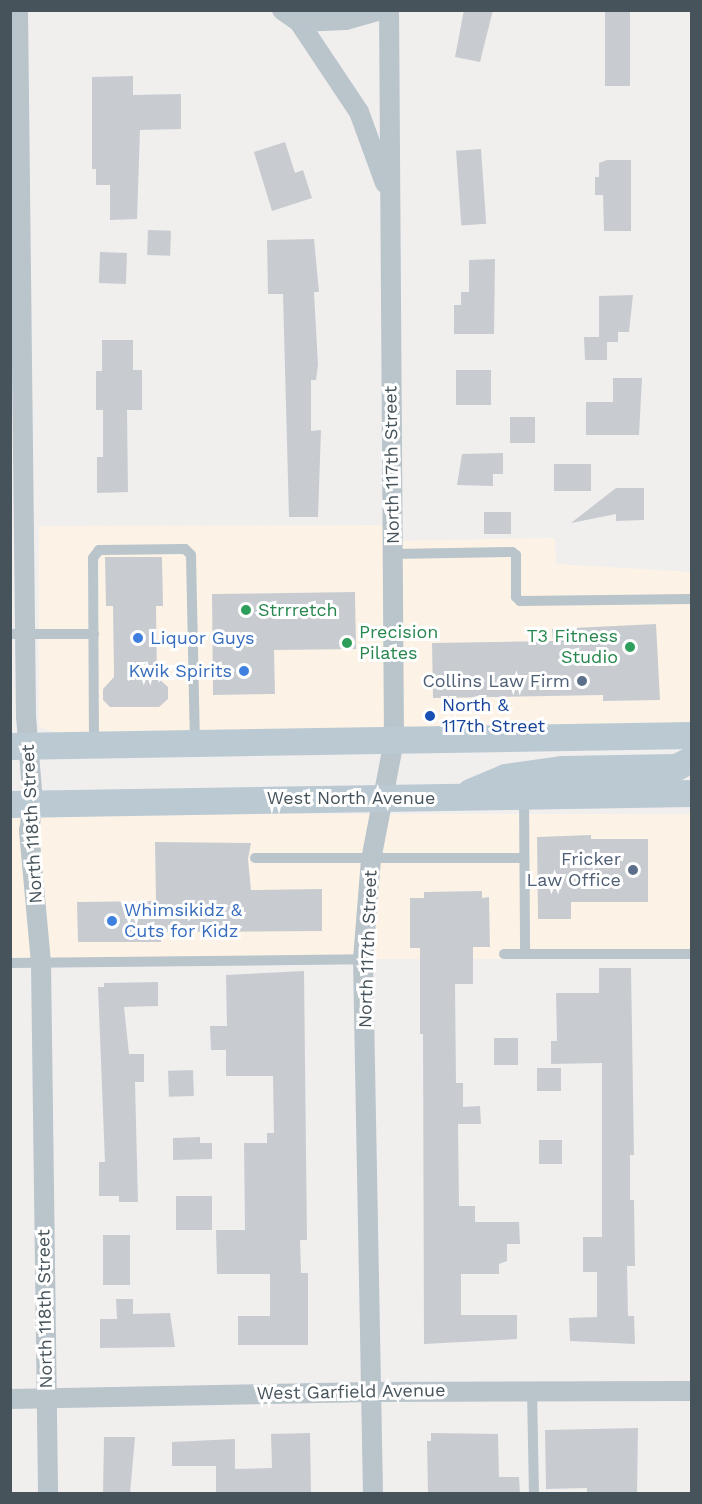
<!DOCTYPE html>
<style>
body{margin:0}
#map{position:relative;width:702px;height:1504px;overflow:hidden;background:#f1eeee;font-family:"Work Sans",sans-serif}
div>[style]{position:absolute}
.commercial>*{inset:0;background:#fcf3e6;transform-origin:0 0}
.building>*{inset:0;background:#c8ccd1;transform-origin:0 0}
.lane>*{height:10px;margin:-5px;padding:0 5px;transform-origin:5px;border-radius:5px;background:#b9c4cb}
.street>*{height:20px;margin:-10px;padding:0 10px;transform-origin:10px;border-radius:10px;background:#b9c4cb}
.secondary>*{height:27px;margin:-13.5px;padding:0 13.5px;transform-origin:13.5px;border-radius:13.5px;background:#bbc9d2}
.dots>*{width:16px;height:16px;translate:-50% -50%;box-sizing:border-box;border:3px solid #fff;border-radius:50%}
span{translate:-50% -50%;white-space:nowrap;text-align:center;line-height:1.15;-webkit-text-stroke:6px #fff;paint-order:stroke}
.street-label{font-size:18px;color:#46535b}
.leisure-label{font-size:18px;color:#27864d}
.left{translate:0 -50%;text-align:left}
.right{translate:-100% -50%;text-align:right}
.shop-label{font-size:18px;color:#366cbe}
.service-label{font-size:18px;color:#4e5e75}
.transit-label{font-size:18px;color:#164399}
.frame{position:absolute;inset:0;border:12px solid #46535b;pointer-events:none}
</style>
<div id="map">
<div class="commercial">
<i style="clip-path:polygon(393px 525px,393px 541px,555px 538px,556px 564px,691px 572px,691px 735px,94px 745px,39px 727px,39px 526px)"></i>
<i style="left:691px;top:814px;width:145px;height:681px;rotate:90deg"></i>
</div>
<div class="building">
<i style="clip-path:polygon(464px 10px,493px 10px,480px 62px,455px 57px)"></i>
<i style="left:605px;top:10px;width:25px;height:76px"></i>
<i style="clip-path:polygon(133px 76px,133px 95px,181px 94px,181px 129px,140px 130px,137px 219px,110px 220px,110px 185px,96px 185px,96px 169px,92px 169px,92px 77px)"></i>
<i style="clip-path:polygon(285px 142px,295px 173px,303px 170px,312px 198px,272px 211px,254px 152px)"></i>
<i style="left:481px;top:149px;width:75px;height:25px;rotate:86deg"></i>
<i style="clip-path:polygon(607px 160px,631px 160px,631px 231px,604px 231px,603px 195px,595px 195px,595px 177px,599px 177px,599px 163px)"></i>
<i style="left:148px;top:230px;width:23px;height:25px;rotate:2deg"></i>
<i style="clip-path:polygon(314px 239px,319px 292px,314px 292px,318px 365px,316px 380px,311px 380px,311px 431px,321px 430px,318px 517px,289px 517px,283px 294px,268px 294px,267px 240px)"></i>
<i style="left:100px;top:252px;width:27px;height:31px;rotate:2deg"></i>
<i style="clip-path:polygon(495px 259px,494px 334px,454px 334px,454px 305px,461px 305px,461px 292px,469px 292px,469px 260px)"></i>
<i style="clip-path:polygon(633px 295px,629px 332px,618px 332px,618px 342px,607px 342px,607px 360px,585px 360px,584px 337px,599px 337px,599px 296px)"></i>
<i style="clip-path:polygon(102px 340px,133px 340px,133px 370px,142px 370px,142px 410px,127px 410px,128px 492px,97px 493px,97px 457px,103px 457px,103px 410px,96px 410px,96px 371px,102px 371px)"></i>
<i style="left:456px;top:370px;width:35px;height:35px"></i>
<i style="clip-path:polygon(613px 378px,642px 378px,639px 435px,586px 435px,586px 402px,613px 402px)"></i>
<i style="left:535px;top:417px;width:26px;height:25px;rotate:90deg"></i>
<i style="clip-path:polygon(503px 453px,503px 474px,493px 474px,493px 486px,457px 485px,462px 454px)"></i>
<i style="left:591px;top:464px;width:27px;height:37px;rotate:90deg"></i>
<i style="clip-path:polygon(616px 488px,644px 488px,644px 520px,616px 521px,616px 514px,571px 523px)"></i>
<i style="left:484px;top:512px;width:27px;height:22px"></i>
<i style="clip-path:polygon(105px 557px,162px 557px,163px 606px,156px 606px,157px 677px,168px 687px,168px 699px,159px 707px,110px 707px,103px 700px,103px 689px,114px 677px,113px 606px,106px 606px)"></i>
<i style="clip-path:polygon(355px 592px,356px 649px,274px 650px,275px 694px,213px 695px,212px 594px)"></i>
<i style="clip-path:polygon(656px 624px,660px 700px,603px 701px,603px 695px,433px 698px,432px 643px,553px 641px,552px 629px)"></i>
<i style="clip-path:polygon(591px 835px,591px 839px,648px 839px,648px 902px,571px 902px,571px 919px,538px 919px,537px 837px)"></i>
<i style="clip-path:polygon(155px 842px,251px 843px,248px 859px,251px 890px,322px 889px,322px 931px,161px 932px,161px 942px,78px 942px,77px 902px,156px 901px)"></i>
<i style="clip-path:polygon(482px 891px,482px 898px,489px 897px,490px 947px,473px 947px,473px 984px,455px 984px,456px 1083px,463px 1083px,463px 1107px,480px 1106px,481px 1124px,458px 1124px,459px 1206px,475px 1206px,475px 1222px,519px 1222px,520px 1244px,507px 1244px,507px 1261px,499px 1264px,499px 1274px,461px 1274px,461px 1315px,517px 1315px,517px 1339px,424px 1344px,423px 1034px,420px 1034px,420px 948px,410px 948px,410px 898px,424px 898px,424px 892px)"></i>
<i style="clip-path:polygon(599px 968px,631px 968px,634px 1155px,630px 1155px,630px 1200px,634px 1200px,635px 1266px,627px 1266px,628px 1316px,634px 1316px,635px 1344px,570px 1341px,569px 1318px,597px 1317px,597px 1272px,583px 1272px,583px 1237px,602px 1237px,602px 1063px,551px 1064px,551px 1041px,557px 1041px,556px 993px,599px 993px)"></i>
<i style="clip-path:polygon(304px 971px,307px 1240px,300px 1240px,301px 1273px,308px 1273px,308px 1345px,238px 1345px,238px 1316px,270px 1316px,270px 1274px,217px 1274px,216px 1230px,245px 1230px,244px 1143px,267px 1143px,267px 1133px,274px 1133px,273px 1076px,226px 1076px,226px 1050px,211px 1050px,210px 1026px,227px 1026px,226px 975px)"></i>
<i style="clip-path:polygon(158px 982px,158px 1006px,124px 1007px,129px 1054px,144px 1054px,144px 1082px,135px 1082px,138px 1202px,119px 1202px,119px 1196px,99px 1196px,99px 1162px,105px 1162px,98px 987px,104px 987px,104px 983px)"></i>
<i style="left:494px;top:1038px;width:24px;height:27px"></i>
<i style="left:537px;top:1068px;width:24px;height:23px"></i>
<i style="left:193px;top:1070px;width:26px;height:25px;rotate:88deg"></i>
<i style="clip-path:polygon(200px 1137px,200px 1143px,212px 1143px,212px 1159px,173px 1160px,173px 1138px)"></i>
<i style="left:539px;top:1140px;width:23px;height:24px"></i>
<i style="left:176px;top:1196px;width:36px;height:34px"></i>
<i style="left:103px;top:1235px;width:27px;height:50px"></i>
<i style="clip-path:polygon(116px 1299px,133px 1299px,133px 1314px,170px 1313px,175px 1347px,100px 1348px,100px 1319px,117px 1319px)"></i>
<i style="clip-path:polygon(638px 1428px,637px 1494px,587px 1494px,587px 1488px,546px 1489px,545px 1430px)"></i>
<i style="clip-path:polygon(310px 1433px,311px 1494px,216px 1494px,216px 1466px,172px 1466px,172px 1442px,235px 1439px,235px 1469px,272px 1468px,271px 1434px)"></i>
<i style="clip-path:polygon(431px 1433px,498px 1434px,499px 1477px,519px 1477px,520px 1494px,428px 1494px,427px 1441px,431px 1441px)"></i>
<i style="clip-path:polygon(104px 1437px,135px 1437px,130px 1494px,103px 1494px)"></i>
</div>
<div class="lane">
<i style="left:393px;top:554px;width:119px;rotate:-1deg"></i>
<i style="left:512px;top:552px;width:5px;rotate:37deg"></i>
<i style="left:516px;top:555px;width:42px;rotate:90deg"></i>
<i style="left:516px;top:597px;width:6px;rotate:45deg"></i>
<i style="left:520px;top:601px;width:172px;rotate:-0.7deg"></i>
<i style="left:10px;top:634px;width:84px"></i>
<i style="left:94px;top:745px;width:187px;rotate:-90.3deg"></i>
<i style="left:93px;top:558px;width:10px;rotate:-53deg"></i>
<i style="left:99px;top:550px;width:86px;rotate:-0.7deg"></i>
<i style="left:185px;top:549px;width:8px;rotate:45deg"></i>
<i style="left:191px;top:555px;width:189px;rotate:88.8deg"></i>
<i style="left:524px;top:796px;width:158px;rotate:89.6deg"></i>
<i style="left:255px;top:858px;width:268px"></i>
<i style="left:504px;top:954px;width:188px"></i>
<i style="left:10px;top:963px;width:353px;rotate:-0.6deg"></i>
<i style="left:532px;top:1390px;width:104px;rotate:88.9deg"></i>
</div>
<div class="street">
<i style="left:18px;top:10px;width:706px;rotate:89.35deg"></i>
<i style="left:26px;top:716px;width:87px;rotate:85.4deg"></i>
<i style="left:33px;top:803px;width:28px;rotate:98deg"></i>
<i style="left:29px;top:831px;width:133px;rotate:84.8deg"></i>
<i style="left:41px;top:963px;width:531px;rotate:89.24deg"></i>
<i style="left:282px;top:10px;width:21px;rotate:35deg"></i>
<i style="left:299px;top:22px;width:108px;rotate:56.3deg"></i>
<i style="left:359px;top:112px;width:76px;rotate:69.9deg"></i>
<i style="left:299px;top:22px;width:47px;rotate:-2.4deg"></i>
<i style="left:346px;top:20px;width:37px;rotate:-16deg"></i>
<i style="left:10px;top:1399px;width:361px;rotate:-1.1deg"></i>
<i style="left:371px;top:1392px;width:321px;rotate:-0.2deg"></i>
<i style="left:373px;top:1494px;width:535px;rotate:-91.07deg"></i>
<i style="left:363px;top:959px;width:99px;rotate:-85.4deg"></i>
<i style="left:371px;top:860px;width:121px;rotate:-79.1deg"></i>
<i style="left:394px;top:741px;width:731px;rotate:-90.39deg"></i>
</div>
<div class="secondary">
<i style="left:10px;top:746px;width:682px;rotate:-0.92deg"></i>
<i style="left:470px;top:792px;width:38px;rotate:-23deg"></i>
<i style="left:505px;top:777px;width:58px;rotate:-8deg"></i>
<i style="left:562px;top:769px;width:114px;rotate:-1deg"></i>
<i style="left:676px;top:767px;width:18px;rotate:-27deg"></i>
<i style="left:10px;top:804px;width:682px;rotate:-0.92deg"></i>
</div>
<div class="dots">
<i style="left:246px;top:610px;background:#2e9e5b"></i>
<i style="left:138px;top:638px;background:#3f7fe0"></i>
<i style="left:347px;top:643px;background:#2e9e5b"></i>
<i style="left:630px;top:647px;background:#2e9e5b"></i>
<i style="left:244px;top:671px;background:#3f7fe0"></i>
<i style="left:582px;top:681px;background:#5c6f8a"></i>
<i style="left:430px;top:716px;background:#1a4fb4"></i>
<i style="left:633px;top:870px;background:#5c6f8a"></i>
<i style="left:112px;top:921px;background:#3f7fe0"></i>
</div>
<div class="street-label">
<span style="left:392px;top:465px;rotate:-91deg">North 117th Street</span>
<span style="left:351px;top:798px">West North Avenue</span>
<span style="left:32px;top:824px;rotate:-93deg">North 118th Street</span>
<span style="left:368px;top:949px;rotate:-88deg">North 117th Street</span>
<span style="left:45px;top:1309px;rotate:-91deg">North 118th Street</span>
<span style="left:351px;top:1392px;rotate:-1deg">West Garfield Avenue</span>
</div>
<div class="leisure-label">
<span class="left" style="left:258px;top:610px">Strrretch</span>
<span class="left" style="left:359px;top:643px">Precision<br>Pilates</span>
<span class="right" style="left:618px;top:647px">T3 Fitness<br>Studio</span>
</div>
<div class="shop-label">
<span class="left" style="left:150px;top:638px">Liquor Guys</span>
<span class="right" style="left:232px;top:671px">Kwik Spirits</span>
<span class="left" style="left:124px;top:921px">Whimsikidz &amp;<br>Cuts for Kidz</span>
</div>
<div class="service-label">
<span class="right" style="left:570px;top:681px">Collins Law Firm</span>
<span class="right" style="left:621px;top:870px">Fricker<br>Law Office</span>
</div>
<div class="transit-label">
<span class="left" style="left:442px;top:716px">North &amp;<br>117th Street</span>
</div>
<div class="frame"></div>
</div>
